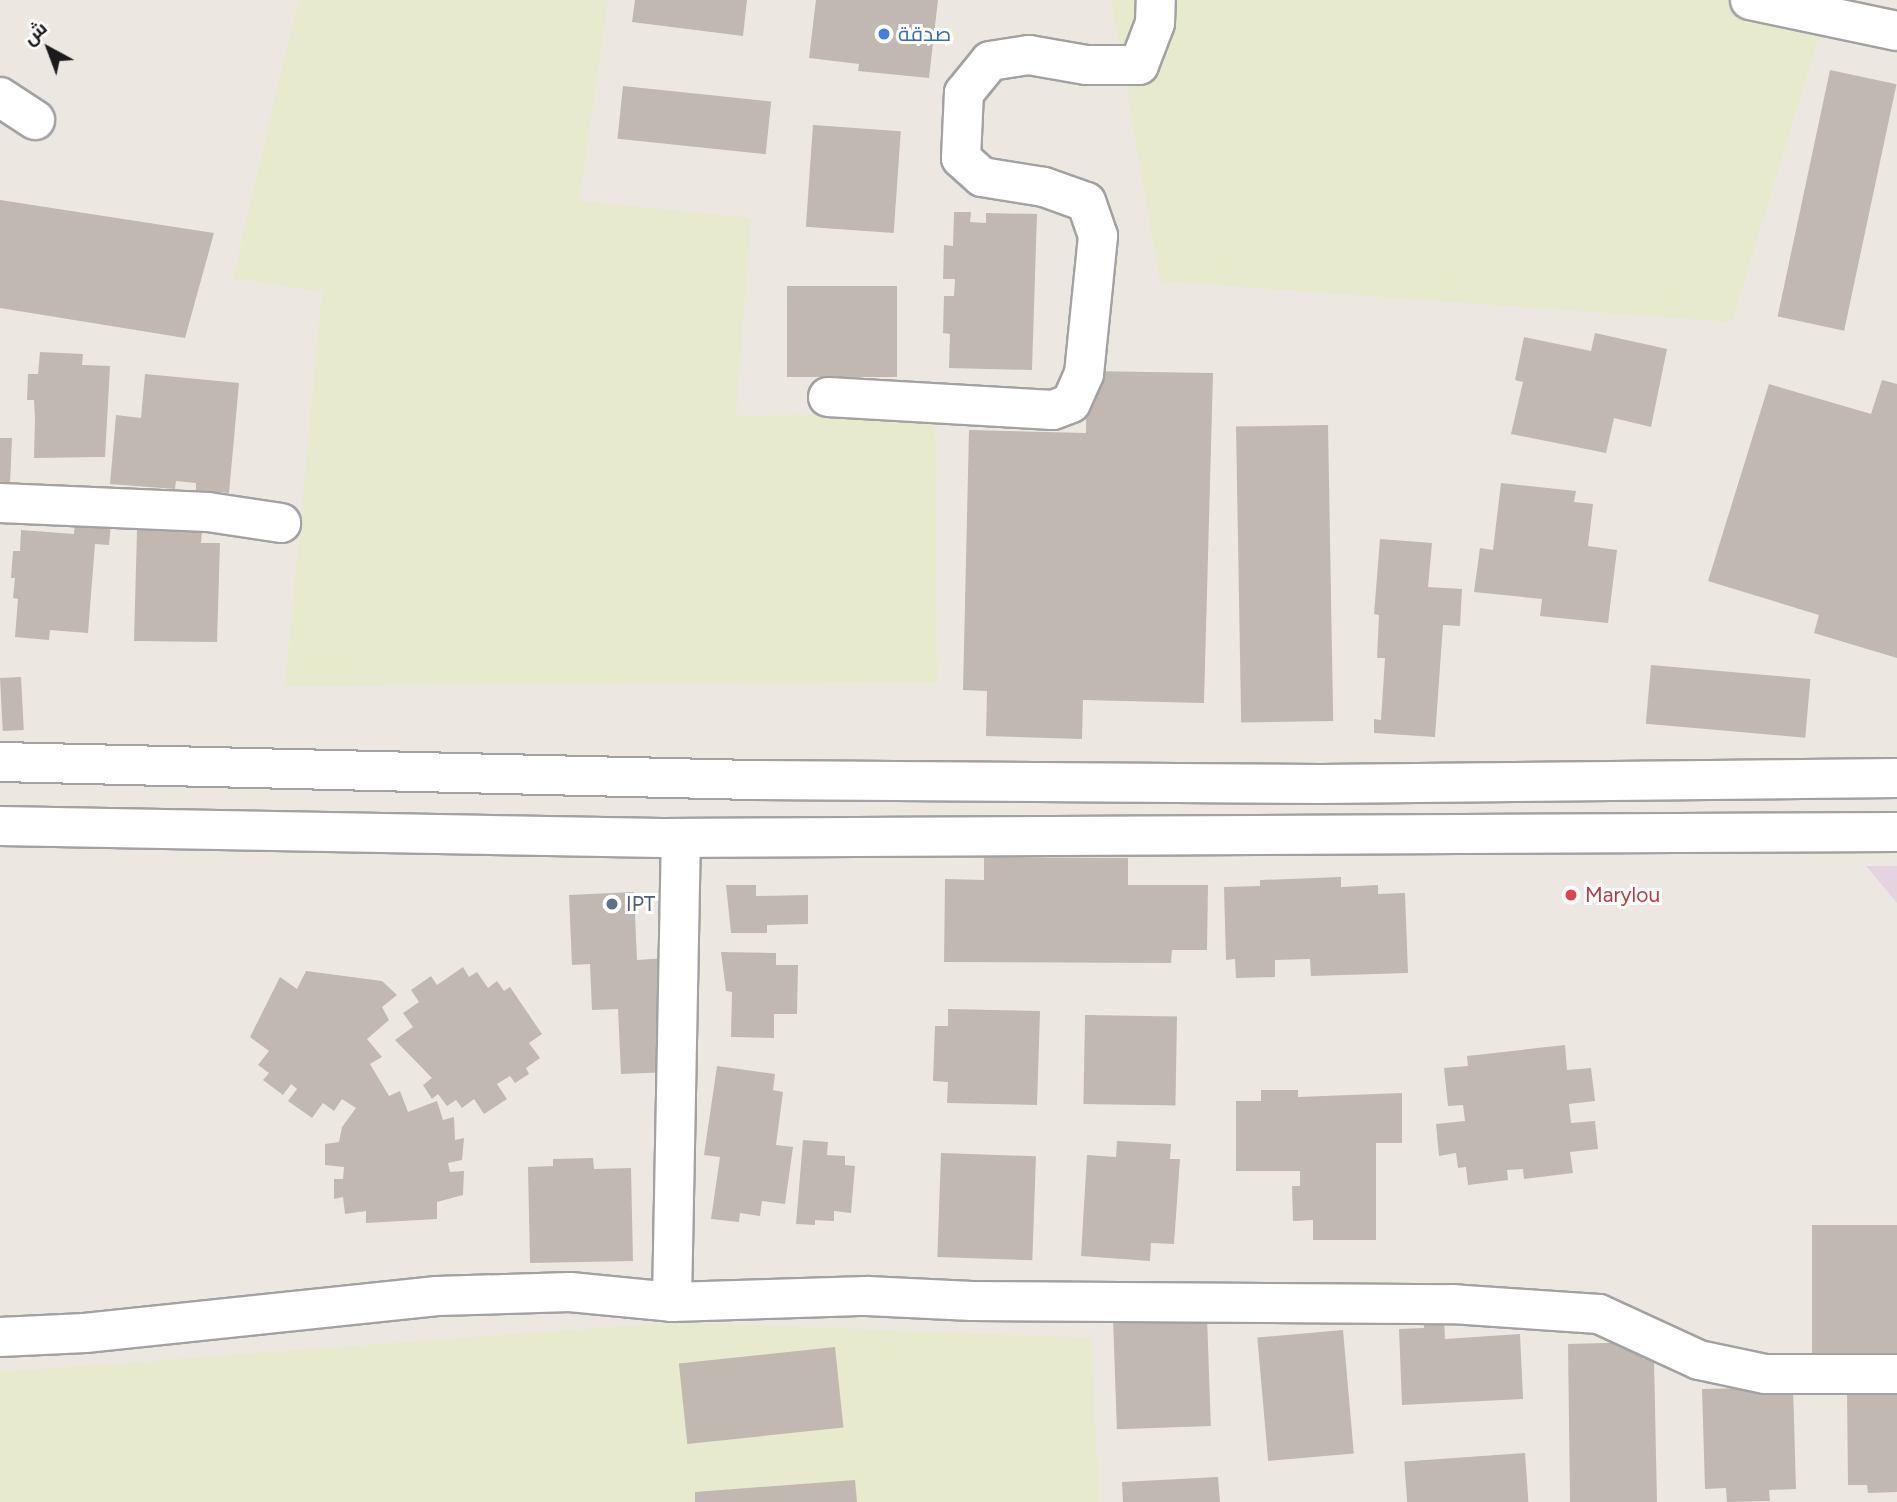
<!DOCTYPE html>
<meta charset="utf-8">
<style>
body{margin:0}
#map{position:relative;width:1897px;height:1502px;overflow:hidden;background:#ece8e1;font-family:Figtree,Cairo,sans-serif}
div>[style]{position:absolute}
.industrial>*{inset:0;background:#e5d3e1}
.farmland>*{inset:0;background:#e7eacd}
.building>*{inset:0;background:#c0b8b1;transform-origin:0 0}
.roads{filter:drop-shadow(2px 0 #a2a2a2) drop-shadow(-2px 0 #a2a2a2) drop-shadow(0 2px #a2a2a2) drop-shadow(0 -2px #a2a2a2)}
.minor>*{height:38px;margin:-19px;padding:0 19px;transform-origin:19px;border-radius:19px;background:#fff}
.dots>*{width:19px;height:19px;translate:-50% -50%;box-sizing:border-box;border:4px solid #fff;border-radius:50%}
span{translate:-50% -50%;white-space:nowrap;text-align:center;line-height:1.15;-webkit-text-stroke:6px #fff;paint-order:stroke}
.shop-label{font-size:21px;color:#366cbe}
.left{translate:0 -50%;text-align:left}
.health-label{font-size:21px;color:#be3a42}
.service-label{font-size:21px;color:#4e5e75}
.north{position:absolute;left:14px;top:14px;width:70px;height:70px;-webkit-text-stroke:5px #fff;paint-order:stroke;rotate:319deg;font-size:19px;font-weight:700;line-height:28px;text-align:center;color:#1b1b1b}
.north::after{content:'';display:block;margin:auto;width:24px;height:32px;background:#1b1b1b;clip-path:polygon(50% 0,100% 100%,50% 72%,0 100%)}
</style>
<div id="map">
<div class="industrial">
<i style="clip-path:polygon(1866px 866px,1897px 866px,1897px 903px)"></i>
</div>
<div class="farmland">
<i style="clip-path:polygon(298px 0,608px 0,579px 201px,751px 218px,736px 416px,935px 413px,937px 682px,285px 686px,322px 292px,233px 278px)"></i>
<i style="clip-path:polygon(1111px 0,1830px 0,1732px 322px,1160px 281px)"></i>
<i style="clip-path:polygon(679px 1322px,1091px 1338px,1099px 1502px,0 1502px,0 1372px)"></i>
</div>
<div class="building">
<i style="clip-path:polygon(635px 0,747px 0,743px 36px,632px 22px)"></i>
<i style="clip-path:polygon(816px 0,938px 0,929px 78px,858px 71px,859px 64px,809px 58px)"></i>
<i style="left:1830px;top:70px;width:68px;height:252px;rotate:12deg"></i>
<i style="left:623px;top:86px;width:149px;height:53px;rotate:6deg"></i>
<i style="left:813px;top:125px;width:88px;height:102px;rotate:4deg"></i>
<i style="clip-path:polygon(0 200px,214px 233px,185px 338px,0 308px)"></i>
<i style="clip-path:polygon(954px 212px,971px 212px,970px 222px,986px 223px,986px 213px,1037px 214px,1032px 370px,949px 368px,950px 334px,943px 333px,944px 296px,954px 296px,955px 279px,943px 279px,944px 245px,953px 246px)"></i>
<i style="left:787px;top:286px;width:110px;height:91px"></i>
<i style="clip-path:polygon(1595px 333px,1667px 349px,1651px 427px,1614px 418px,1606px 453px,1511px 434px,1523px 382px,1515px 380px,1524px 337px,1591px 351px)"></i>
<i style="clip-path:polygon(40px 352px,83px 354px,82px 365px,110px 366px,105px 457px,34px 458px,35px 419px,34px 400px,27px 400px,28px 374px,38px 374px)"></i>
<i style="clip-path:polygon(1087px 371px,1213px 373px,1204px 703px,1083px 700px,1082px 739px,986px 736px,987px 691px,963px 690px,969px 430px,1086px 433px)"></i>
<i style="clip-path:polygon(145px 374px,239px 383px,229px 493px,196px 490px,196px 483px,176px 481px,175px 489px,110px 484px,116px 415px,141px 418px)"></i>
<i style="clip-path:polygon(1882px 380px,1897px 384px,1897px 658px,1814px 633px,1819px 615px,1708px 581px,1769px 384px,1871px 414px)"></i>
<i style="left:1328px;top:425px;width:296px;height:92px;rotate:89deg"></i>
<i style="clip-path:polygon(0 438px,12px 438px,10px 484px,0 484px)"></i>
<i style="clip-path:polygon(1501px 483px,1576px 491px,1574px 502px,1593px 504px,1588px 546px,1617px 550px,1608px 623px,1540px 616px,1542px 599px,1474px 592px,1480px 548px,1493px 550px)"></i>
<i style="clip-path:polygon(75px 521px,111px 524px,109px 545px,95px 544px,88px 633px,50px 630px,49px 640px,15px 637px,18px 599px,13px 598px,15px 578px,11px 578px,13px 551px,20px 551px,21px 530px,74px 534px)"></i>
<i style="clip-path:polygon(137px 530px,202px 531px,201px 543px,220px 543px,217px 642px,134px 641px)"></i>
<i style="clip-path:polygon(1380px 539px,1432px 543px,1428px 587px,1462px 589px,1460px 626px,1443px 625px,1435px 737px,1374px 733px,1374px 719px,1381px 720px,1385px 658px,1377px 658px,1379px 615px,1374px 614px)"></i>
<i style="left:1651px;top:665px;width:160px;height:59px;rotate:5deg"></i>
<i style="left:21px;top:677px;width:53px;height:21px;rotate:87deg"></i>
<i style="clip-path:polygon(984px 857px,1128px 858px,1128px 885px,1208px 885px,1207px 950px,1172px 950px,1171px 963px,944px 962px,945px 879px,984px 880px)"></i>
<i style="clip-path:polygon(1341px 877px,1341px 887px,1378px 885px,1378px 894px,1405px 893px,1408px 973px,1311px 976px,1310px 959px,1275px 960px,1275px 977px,1236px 978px,1235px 959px,1226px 960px,1224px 887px,1260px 886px,1260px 880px)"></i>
<i style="clip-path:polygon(726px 885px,756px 885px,756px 896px,808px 895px,808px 924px,767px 925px,767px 933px,731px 933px)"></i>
<i style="clip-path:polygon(634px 892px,637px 960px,667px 958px,672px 1072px,621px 1074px,618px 1009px,592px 1010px,590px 964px,572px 965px,569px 895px)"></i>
<i style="clip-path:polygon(721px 952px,776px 953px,776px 965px,798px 965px,797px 1014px,774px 1014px,774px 1038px,731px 1037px,732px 992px,726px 991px)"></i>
<i style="clip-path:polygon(463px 967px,469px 977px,477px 972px,488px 988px,497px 981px,504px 991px,510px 987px,542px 1034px,529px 1043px,540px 1058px,526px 1068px,529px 1074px,515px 1083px,510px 1076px,497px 1084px,507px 1099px,484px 1114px,474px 1099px,462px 1108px,456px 1100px,447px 1106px,438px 1094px,432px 1099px,423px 1085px,432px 1078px,395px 1040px,413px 1027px,403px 1013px,419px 1002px,411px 990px,431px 976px,437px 985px)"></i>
<i style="clip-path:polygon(306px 971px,382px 981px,397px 995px,382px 1007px,389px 1020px,367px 1039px,382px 1057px,370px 1064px,389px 1096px,400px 1091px,408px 1112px,437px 1101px,443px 1120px,454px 1117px,455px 1140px,464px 1138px,462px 1160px,448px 1163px,450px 1172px,464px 1171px,463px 1195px,437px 1202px,437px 1219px,366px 1223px,366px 1211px,345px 1214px,343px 1197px,334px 1199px,334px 1179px,343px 1179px,344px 1167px,325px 1165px,325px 1144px,339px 1142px,342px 1127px,356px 1108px,342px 1099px,334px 1111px,323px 1103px,312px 1118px,288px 1101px,297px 1089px,291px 1084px,283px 1095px,263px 1080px,269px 1073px,258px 1065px,269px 1051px,250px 1037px,280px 977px,297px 989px)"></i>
<i style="clip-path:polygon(948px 1009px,1040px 1011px,1037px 1105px,947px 1103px,948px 1082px,933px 1081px,935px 1026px,948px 1026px)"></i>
<i style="left:1085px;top:1015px;width:92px;height:89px;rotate:1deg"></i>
<i style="clip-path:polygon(1565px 1045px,1567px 1070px,1591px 1068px,1595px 1101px,1569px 1104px,1571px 1123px,1595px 1121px,1598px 1149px,1570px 1152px,1573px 1173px,1524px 1179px,1523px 1169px,1507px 1170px,1508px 1180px,1468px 1185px,1466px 1167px,1458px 1168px,1456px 1153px,1439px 1156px,1436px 1124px,1465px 1121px,1463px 1105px,1448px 1106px,1444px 1068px,1468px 1066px,1467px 1056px)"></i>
<i style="clip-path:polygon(717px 1066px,775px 1074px,773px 1090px,783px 1092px,776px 1145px,793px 1147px,785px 1204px,762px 1201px,760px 1216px,740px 1213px,739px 1222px,711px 1219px,720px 1157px,704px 1155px)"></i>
<i style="clip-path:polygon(1261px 1090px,1298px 1090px,1298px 1097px,1402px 1093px,1402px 1143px,1376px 1143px,1376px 1240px,1313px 1240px,1313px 1220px,1293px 1221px,1292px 1186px,1300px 1186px,1300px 1171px,1236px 1171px,1236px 1101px,1261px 1101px)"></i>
<i style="clip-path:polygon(803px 1140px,828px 1142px,827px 1155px,845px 1156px,845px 1165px,855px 1166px,851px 1213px,834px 1211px,834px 1221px,815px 1220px,815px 1225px,796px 1224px)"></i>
<i style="clip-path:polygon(1117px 1141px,1171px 1144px,1170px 1159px,1180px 1159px,1174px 1244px,1151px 1243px,1150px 1261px,1081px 1256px,1087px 1155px,1116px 1157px)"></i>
<i style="left:941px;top:1153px;width:95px;height:104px;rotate:2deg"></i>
<i style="clip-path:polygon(593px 1158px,594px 1169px,631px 1168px,633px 1261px,530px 1263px,528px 1167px,553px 1166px,553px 1159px)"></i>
<i style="left:1812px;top:1225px;width:85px;height:129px"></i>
<i style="left:1207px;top:1316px;width:110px;height:94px;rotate:88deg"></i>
<i style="clip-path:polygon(1444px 1319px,1445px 1339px,1520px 1334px,1523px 1399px,1402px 1405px,1399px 1329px,1424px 1328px,1424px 1321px)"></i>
<i style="left:1343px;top:1330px;width:124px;height:86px;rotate:85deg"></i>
<i style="clip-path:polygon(1642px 1342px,1643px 1359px,1654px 1359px,1657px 1502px,1570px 1502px,1568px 1344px)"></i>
<i style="left:835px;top:1347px;width:81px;height:157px;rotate:84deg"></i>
<i style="clip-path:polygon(1793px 1387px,1796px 1489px,1769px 1490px,1770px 1501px,1727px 1502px,1726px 1488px,1705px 1489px,1702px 1389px)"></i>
<i style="clip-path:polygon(1847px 1390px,1897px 1390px,1897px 1492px,1868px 1493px,1867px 1485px,1848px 1485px)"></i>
<i style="left:1525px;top:1453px;width:49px;height:121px;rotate:86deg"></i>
<i style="clip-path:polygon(1218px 1477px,1220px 1502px,1123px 1502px,1122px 1482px)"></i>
<i style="clip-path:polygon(855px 1480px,857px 1502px,695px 1502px,695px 1492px)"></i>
</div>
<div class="roads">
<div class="minor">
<i style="left:1750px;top:0;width:150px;rotate:11.9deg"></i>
<i style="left:0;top:97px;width:42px;rotate:33.3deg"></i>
<i style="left:828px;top:397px;width:225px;rotate:3.3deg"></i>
<i style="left:1053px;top:410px;width:19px;rotate:-21deg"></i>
<i style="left:1071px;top:403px;width:32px;rotate:-66deg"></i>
<i style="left:1084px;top:374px;width:139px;rotate:-84.2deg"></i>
<i style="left:1098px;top:236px;width:36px;rotate:-109deg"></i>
<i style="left:1086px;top:202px;width:45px;rotate:-160.3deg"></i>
<i style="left:1044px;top:187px;width:63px;rotate:-170.8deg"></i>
<i style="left:982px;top:177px;width:28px;rotate:-138deg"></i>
<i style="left:961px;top:158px;width:65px;rotate:-87.4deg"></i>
<i style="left:964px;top:93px;width:41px;rotate:-50.9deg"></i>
<i style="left:990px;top:61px;width:39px;rotate:-9deg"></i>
<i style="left:1029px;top:55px;width:58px;rotate:10deg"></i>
<i style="left:1086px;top:65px;width:53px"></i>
<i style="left:1139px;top:65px;width:45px;rotate:-69.1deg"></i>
<i style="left:1155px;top:23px;width:23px;rotate:-88deg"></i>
<i style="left:0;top:503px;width:208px;rotate:2.5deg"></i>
<i style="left:208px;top:512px;width:74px;rotate:8.6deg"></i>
<i style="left:0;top:762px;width:755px;rotate:1.37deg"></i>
<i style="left:755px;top:780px;width:565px;rotate:0.41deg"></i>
<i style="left:1320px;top:784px;width:577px;rotate:-0.6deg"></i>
<i style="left:0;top:826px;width:662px;rotate:1.04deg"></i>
<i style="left:662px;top:838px;width:1235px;rotate:-0.28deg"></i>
<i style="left:672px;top:1302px;width:464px;rotate:-88.9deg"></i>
<i style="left:0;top:1337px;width:85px;rotate:-2.7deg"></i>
<i style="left:85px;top:1333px;width:354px;rotate:-6deg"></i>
<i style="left:437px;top:1296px;width:133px;rotate:-1.7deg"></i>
<i style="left:570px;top:1292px;width:102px;rotate:5.6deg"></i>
<i style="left:672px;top:1302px;width:195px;rotate:-1.8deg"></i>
<i style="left:867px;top:1296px;width:105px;rotate:2.7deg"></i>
<i style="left:972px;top:1301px;width:480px;rotate:0.4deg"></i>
<i style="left:1452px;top:1304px;width:147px;rotate:3.9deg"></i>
<i style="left:1599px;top:1314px;width:110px;rotate:24.7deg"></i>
<i style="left:1699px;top:1360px;width:67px;rotate:12deg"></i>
<i style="left:1765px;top:1374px;width:132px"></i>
</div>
</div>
<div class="dots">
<i style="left:884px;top:34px;background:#3f7fe0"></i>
<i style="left:1571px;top:895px;background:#e0444e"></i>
<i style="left:612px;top:904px;background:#5c6f8a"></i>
</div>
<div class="shop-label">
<span class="left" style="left:898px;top:34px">صدقة</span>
</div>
<div class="health-label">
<span class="left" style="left:1585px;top:895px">Marylou</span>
</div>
<div class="service-label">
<span class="left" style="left:626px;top:904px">IPT</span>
</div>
<div class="north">ش</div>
</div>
